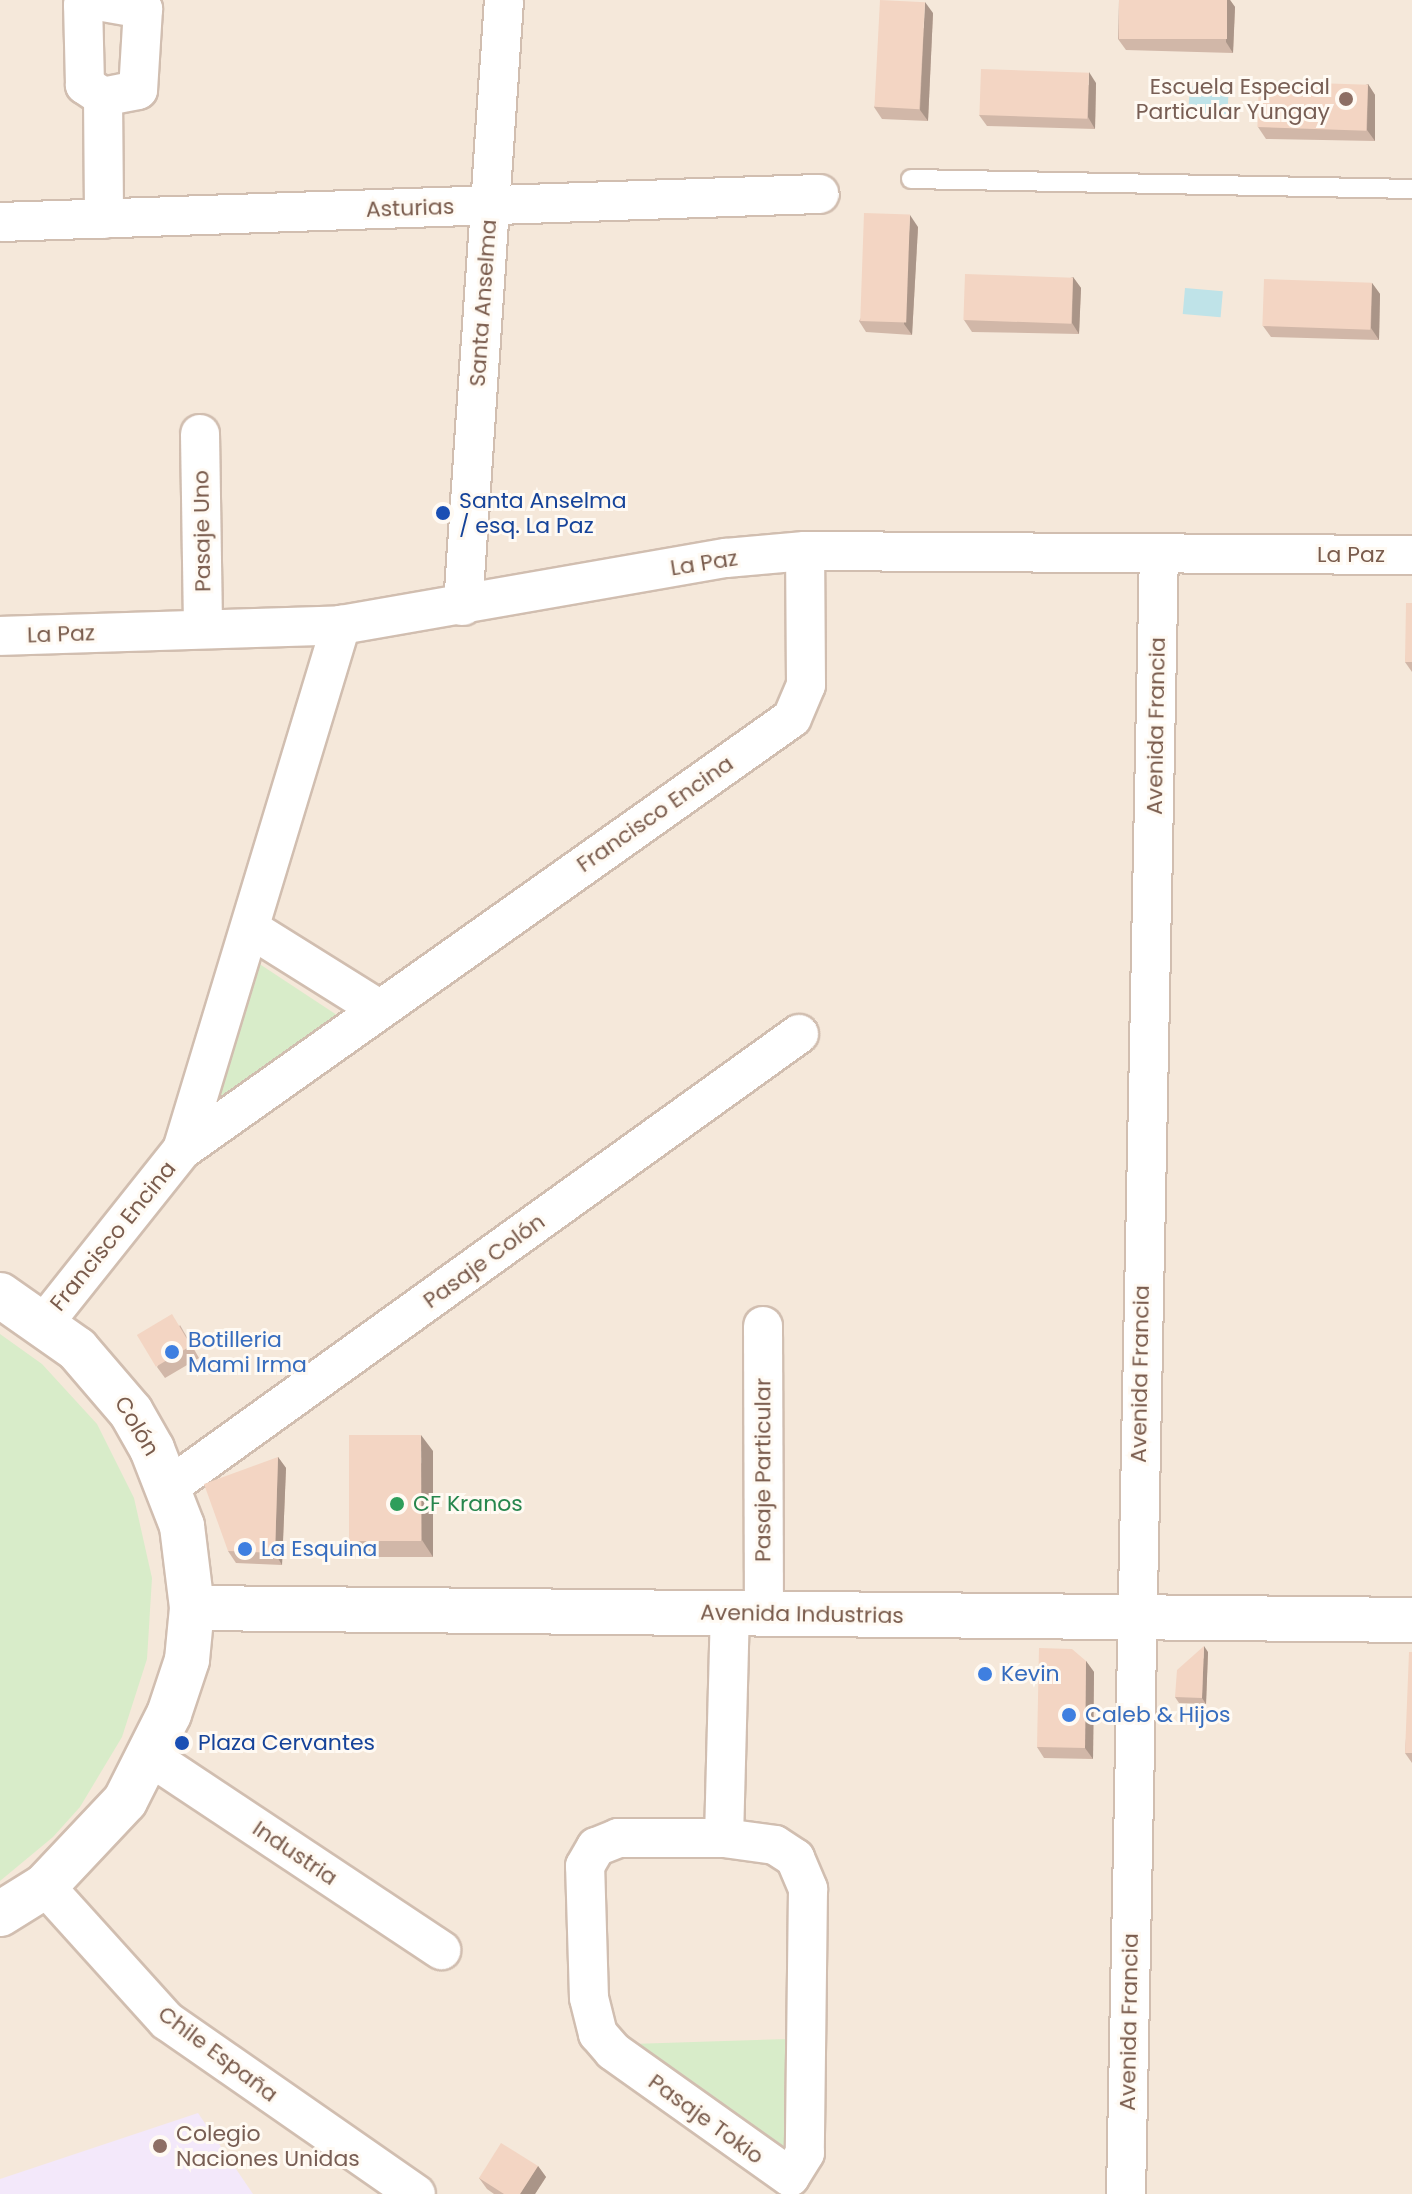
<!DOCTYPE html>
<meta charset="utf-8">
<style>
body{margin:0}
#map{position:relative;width:1412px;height:2194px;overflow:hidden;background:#fdf6ec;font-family:Poppins,sans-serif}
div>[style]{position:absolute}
.residential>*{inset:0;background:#f5e8da;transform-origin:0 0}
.education>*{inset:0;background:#f3e8fa}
.green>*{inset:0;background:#d8ecc9}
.water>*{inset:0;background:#bfe3e8;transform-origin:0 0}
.roads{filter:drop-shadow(2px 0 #d1beb0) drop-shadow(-2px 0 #d1beb0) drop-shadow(0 2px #d1beb0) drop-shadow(0 -2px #d1beb0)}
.service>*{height:18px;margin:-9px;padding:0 9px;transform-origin:9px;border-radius:9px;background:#fff}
.minor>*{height:38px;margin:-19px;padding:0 19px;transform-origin:19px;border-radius:19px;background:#fff}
.tertiary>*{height:44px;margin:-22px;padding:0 22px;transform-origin:22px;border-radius:22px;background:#fff}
.wall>*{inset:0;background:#d1b7a8}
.shaded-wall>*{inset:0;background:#aa9588}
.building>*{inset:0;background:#f3d5c3;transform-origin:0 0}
.dots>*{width:22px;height:22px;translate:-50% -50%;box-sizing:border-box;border:4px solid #fffaf3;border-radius:50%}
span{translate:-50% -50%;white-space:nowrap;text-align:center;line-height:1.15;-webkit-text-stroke:6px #fffaf3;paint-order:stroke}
.education-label{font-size:22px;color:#785e54}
.right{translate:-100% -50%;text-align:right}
.left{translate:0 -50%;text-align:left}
.street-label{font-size:22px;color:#7a5c4d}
.transit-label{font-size:22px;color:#164399}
.shop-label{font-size:22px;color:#366cbe}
.leisure-label{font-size:22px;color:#27864d}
</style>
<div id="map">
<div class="residential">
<i style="left:0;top:0;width:1412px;height:2194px"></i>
</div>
<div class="education">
<i style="clip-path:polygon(198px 2113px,253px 2194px,0 2194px,0 2179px)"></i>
</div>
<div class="green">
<i style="clip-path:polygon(255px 961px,346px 1021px,205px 1122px)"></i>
<i style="clip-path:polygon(0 1334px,42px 1364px,97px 1424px,134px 1498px,152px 1578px,147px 1659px,122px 1737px,80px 1807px,53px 1837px,0 1881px)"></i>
<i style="clip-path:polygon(789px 2039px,786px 2153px,631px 2044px)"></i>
</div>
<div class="water">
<i style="left:1190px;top:86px;width:39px;height:26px;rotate:4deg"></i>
<i style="left:1185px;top:288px;width:38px;height:26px;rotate:5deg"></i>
</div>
<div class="roads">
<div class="service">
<i style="left:911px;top:179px;width:501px;rotate:1.14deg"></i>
</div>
<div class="minor">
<i style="left:92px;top:0;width:52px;rotate:10deg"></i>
<i style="left:143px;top:9px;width:81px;rotate:93.5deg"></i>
<i style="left:138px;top:90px;width:36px;rotate:169deg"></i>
<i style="left:103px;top:97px;width:22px;rotate:-146deg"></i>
<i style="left:85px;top:85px;width:80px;rotate:-91.4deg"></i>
<i style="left:83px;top:5px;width:10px;rotate:-29deg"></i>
<i style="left:103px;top:97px;width:122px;rotate:89.5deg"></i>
<i style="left:0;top:222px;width:820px;rotate:-1.96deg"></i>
<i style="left:200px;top:434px;width:194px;rotate:89.1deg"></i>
<i style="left:463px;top:606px;width:607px;rotate:-86.13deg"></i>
<i style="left:0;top:636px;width:341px;rotate:-1.8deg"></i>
<i style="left:341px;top:625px;width:391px;rotate:-9.9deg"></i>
<i style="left:726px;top:558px;width:79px;rotate:-5.1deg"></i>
<i style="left:805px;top:551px;width:607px;rotate:0.38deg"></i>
<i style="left:251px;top:929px;width:151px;rotate:32deg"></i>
<i style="left:182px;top:1150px;width:549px;rotate:-73.15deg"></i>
<i style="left:45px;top:1322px;width:220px;rotate:-51.5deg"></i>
<i style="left:182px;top:1150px;width:747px;rotate:-35.31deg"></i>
<i style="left:792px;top:718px;width:36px;rotate:-67deg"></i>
<i style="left:806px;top:685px;width:134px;rotate:-90.4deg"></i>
<i style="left:763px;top:1326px;width:287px;rotate:89.8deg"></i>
<i style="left:169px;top:1487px;width:776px;rotate:-35.72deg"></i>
<i style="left:149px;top:1756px;width:351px;rotate:33.6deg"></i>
<i style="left:618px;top:1838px;width:106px"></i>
<i style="left:724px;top:1838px;width:51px;rotate:7.8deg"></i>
<i style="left:775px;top:1845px;width:24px;rotate:33deg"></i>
<i style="left:795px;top:1858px;width:34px;rotate:67deg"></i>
<i style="left:808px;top:1889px;width:264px;rotate:90.7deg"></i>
<i style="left:805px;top:2153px;width:28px;rotate:122deg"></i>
<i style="left:790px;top:2177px;width:217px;rotate:-144.6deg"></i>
<i style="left:613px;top:2051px;width:23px;rotate:-131deg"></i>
<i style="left:598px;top:2034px;width:37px;rotate:-104deg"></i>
<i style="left:589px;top:1998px;width:132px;rotate:-91.7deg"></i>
<i style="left:585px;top:1866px;width:22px;rotate:-60deg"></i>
<i style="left:596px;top:1847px;width:24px;rotate:-22deg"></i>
<i style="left:724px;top:1838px;width:225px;rotate:-88.5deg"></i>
<i style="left:45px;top:1886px;width:182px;rotate:47.9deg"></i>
<i style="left:167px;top:2021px;width:303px;rotate:34.8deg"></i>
<i style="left:1126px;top:2194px;width:1641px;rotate:-88.85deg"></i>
</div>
<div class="tertiary">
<i style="left:0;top:1295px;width:94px;rotate:35deg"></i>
<i style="left:77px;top:1349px;width:83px;rotate:49.4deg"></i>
<i style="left:131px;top:1412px;width:43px;rotate:60.4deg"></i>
<i style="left:152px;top:1449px;width:83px;rotate:68.7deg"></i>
<i style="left:182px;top:1526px;width:83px;rotate:83deg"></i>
<i style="left:192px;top:1608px;width:52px;rotate:95.5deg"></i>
<i style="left:187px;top:1660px;width:57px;rotate:108.4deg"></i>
<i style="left:169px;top:1714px;width:97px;rotate:116.8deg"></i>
<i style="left:125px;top:1801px;width:117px;rotate:133.3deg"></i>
<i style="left:45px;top:1886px;width:53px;rotate:148.1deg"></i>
<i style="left:192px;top:1608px;width:1220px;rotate:0.56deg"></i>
</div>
</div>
<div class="wall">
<i style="clip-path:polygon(1119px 0,1230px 0,1235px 7px,1233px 53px,1126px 50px,1118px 39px)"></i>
<i style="clip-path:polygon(933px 13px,928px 121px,882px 119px,874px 107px)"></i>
<i style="clip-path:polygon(1096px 83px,1095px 129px,987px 126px,979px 115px)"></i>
<i style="clip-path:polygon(1368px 84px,1375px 95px,1375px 141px,1266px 139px,1258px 127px)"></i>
<i style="clip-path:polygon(918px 227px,912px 335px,866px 332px,859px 321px)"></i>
<i style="clip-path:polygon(1073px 277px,1081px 288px,1079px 334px,972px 332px,964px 320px)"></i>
<i style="clip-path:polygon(1372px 283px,1380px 294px,1379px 340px,1271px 337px,1263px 326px)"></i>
<i style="clip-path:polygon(1412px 603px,1412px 672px,1405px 662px)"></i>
<i style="clip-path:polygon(180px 1325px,199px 1358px,165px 1378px,157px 1367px)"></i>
<i style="clip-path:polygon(433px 1451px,433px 1557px,361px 1557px,349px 1541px)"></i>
<i style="clip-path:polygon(278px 1457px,286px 1468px,282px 1565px,236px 1563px,228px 1551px)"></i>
<i style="clip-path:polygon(1208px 1652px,1206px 1704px,1179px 1703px,1175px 1697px)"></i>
<i style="clip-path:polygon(1412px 1652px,1412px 1763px,1405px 1753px)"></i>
<i style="clip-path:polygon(1086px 1661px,1094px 1672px,1093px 1759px,1044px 1758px,1037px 1747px)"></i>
<i style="clip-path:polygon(538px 2166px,546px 2177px,535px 2194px,494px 2194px,487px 2189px,479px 2178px)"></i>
</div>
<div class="shaded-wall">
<i style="clip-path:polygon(1227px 0,1230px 0,1235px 7px,1233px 53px,1226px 42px)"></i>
<i style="clip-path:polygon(925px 2px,933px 13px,928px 121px,920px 110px)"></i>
<i style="clip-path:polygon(1089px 72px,1096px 83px,1095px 129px,1088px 117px)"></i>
<i style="clip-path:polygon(1368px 84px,1375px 95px,1375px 141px,1367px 130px)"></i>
<i style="clip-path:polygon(910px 215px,918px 227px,912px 335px,904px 324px)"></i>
<i style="clip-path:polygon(1073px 277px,1081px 288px,1079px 334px,1072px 323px)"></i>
<i style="clip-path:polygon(1372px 283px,1380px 294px,1379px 340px,1371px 328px)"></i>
<i style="clip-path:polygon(421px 1435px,433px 1451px,433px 1557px,422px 1540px)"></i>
<i style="clip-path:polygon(278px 1457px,286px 1468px,282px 1565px,275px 1553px)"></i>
<i style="clip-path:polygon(1204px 1646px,1208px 1652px,1206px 1704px,1202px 1698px)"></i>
<i style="clip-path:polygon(1086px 1661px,1094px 1672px,1093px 1759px,1085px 1748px)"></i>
<i style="clip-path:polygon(538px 2166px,546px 2177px,535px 2194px,520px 2194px)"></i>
</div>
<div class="building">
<i style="left:880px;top:0;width:45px;height:107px;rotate:3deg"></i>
<i style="left:1119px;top:0;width:108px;height:39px"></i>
<i style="left:981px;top:69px;width:108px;height:46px;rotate:2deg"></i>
<i style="left:1259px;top:81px;width:109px;height:46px;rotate:2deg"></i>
<i style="left:864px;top:213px;width:46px;height:108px;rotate:2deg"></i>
<i style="left:965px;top:274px;width:108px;height:46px;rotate:2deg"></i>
<i style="left:1264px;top:279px;width:108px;height:47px;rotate:2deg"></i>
<i style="clip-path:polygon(1406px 603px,1412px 603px,1412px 662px,1405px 662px)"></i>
<i style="left:172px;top:1314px;width:37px;height:41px;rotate:59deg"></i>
<i style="left:349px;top:1435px;width:72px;height:106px"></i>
<i style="clip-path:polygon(278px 1457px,275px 1553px,228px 1551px,204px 1484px)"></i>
<i style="clip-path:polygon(1204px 1646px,1202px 1698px,1175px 1697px,1177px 1670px)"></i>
<i style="clip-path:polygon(1039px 1648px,1072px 1649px,1086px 1661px,1085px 1748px,1037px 1747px)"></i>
<i style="clip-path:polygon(1409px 1652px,1412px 1652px,1412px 1753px,1405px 1753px)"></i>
<i style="clip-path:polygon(501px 2143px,538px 2166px,520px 2194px,504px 2194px,479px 2178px)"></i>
</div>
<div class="dots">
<i style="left:1346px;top:99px;background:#8d6e63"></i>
<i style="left:443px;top:513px;background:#1a4fb4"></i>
<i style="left:172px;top:1352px;background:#3f7fe0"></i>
<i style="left:397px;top:1504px;background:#2e9e5b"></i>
<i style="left:245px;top:1549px;background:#3f7fe0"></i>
<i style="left:985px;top:1674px;background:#3f7fe0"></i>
<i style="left:1069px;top:1715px;background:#3f7fe0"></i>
<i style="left:182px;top:1743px;background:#1a4fb4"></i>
<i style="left:160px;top:2146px;background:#8d6e63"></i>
</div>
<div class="education-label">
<span class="right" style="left:1330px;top:99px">Escuela Especial<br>Particular Yungay</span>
<span class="left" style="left:176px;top:2146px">Colegio<br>Naciones Unidas</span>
</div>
<div class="street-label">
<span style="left:410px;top:208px;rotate:-2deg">Asturias</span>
<span style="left:483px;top:303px;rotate:-86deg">Santa Anselma</span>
<span style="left:202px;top:531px;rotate:-91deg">Pasaje Uno</span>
<span style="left:1351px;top:555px">La Paz</span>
<span style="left:704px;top:563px;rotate:-9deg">La Paz</span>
<span style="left:61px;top:634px;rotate:-2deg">La Paz</span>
<span style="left:1156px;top:726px;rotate:-89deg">Avenida Francia</span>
<span style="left:655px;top:814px;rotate:-35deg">Francisco Encina</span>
<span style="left:113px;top:1236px;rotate:-51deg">Francisco Encina</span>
<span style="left:484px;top:1261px;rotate:-36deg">Pasaje Colón</span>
<span style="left:1140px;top:1374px;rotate:-89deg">Avenida Francia</span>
<span style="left:137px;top:1426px;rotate:59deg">Colón</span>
<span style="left:763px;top:1470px;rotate:-90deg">Pasaje Particular</span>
<span style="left:802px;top:1614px;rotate:1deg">Avenida Industrias</span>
<span style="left:295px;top:1853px;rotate:34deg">Industria</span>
<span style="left:1129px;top:2022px;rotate:-89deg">Avenida Francia</span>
<span style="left:218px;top:2054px;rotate:37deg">Chile España</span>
<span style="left:706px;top:2119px;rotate:36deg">Pasaje Tokio</span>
</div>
<div class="transit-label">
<span class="left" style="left:459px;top:513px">Santa Anselma<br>/ esq. La Paz</span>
<span class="left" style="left:198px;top:1743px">Plaza Cervantes</span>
</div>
<div class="shop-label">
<span class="left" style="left:188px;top:1352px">Botilleria<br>Mami Irma</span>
<span class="left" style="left:261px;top:1549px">La Esquina</span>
<span class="left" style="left:1001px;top:1674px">Kevin</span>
<span class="left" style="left:1085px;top:1715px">Caleb &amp; Hijos</span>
</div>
<div class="leisure-label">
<span class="left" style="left:413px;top:1504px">CF Kranos</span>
</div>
</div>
